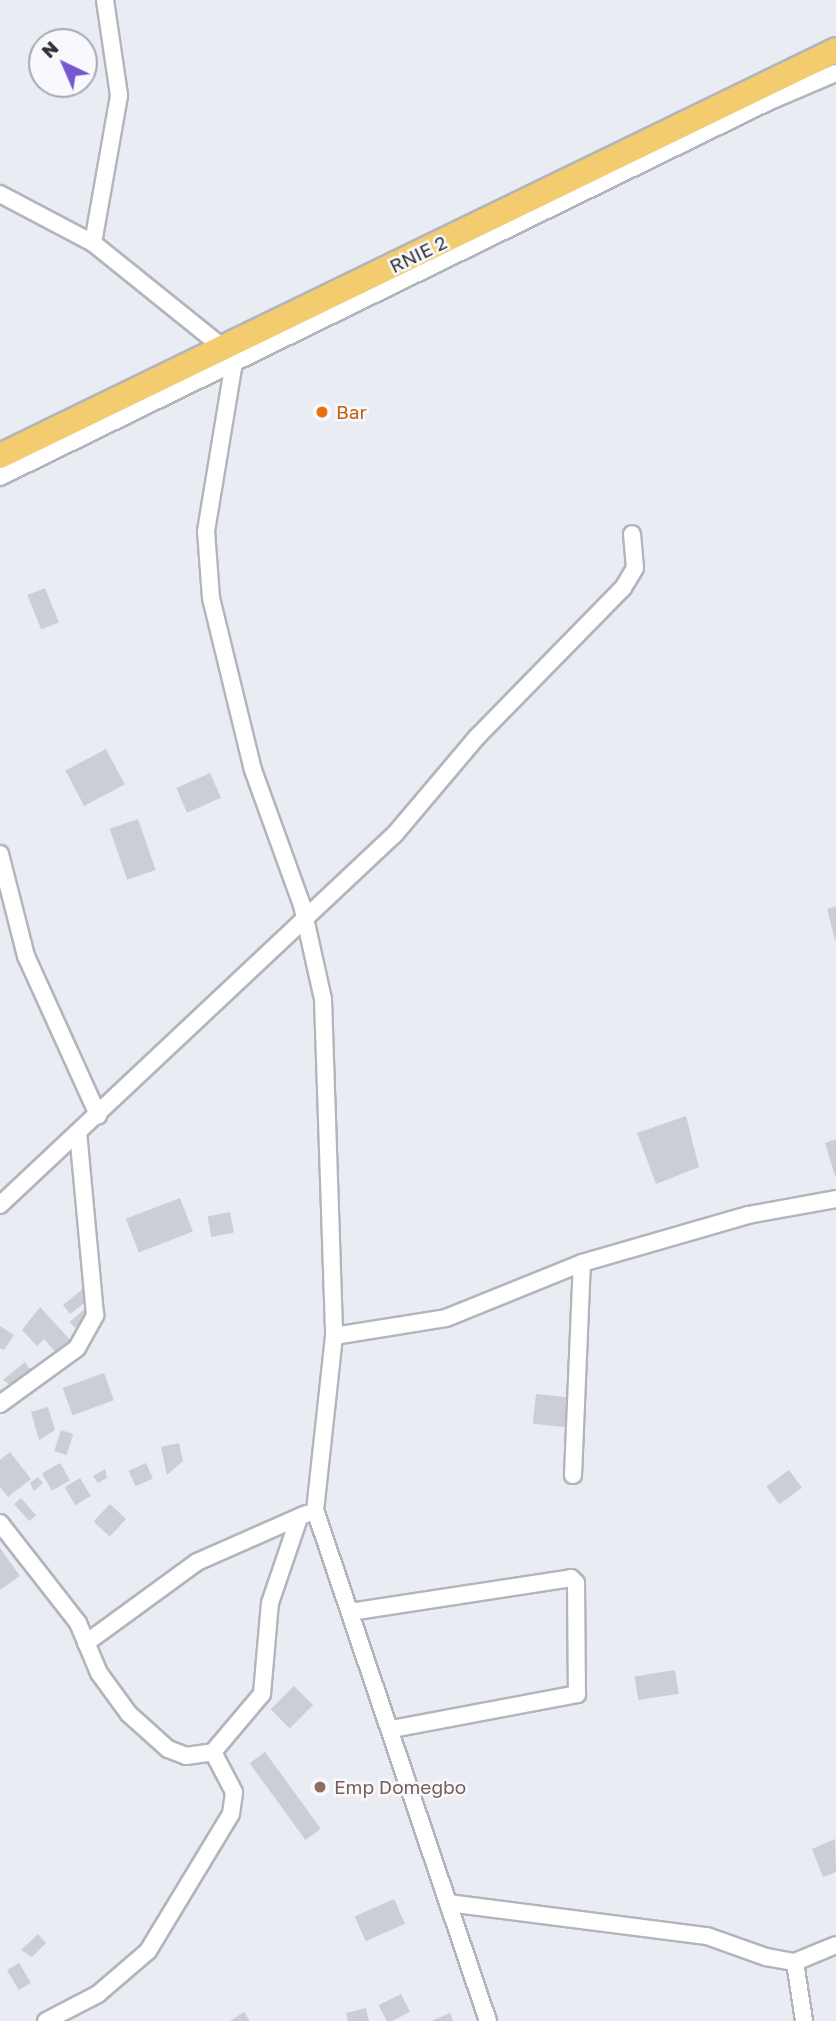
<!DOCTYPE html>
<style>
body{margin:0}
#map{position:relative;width:836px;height:2021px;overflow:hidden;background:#e9ecf3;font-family:"Golos Text",sans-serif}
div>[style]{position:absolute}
.building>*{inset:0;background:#cbced5;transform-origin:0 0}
.roads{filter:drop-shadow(2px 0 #b2b5bc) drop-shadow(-2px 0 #b2b5bc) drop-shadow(0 2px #b2b5bc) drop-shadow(0 -2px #b2b5bc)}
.minor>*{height:16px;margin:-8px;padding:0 8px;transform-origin:8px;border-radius:8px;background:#fff}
.trunk>*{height:24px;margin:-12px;padding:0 12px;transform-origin:12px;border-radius:12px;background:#f2cc6f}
.dots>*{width:19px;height:19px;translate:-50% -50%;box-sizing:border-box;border:4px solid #f7f9fe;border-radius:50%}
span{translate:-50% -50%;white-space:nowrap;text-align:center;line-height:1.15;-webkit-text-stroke:5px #f7f9fe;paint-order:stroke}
.street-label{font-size:19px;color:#313235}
.food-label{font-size:19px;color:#c56008}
.left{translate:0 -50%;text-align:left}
.education-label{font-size:19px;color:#785e54}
.north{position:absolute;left:28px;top:28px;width:70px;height:70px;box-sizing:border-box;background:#f7f9fe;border:2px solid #a8a9ae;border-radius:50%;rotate:316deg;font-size:19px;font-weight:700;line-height:28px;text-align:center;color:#313235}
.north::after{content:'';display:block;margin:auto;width:24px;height:32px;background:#7657d1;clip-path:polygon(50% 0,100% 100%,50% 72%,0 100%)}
</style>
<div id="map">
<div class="building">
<i style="left:45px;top:588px;width:37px;height:19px;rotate:68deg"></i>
<i style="left:106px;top:749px;width:40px;height:46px;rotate:62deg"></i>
<i style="left:210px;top:773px;width:27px;height:37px;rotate:66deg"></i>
<i style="left:138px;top:819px;width:54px;height:30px;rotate:71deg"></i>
<i style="clip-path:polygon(836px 906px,836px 940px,835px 940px,827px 909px)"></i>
<i style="clip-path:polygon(686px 1116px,699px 1167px,656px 1184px,637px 1133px)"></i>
<i style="clip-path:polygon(836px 1139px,836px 1176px,835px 1176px,825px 1143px)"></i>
<i style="left:180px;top:1198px;width:36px;height:58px;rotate:69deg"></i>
<i style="left:230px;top:1212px;width:21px;height:23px;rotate:79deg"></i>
<i style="clip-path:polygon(84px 1288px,88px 1300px,70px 1314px,63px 1305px)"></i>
<i style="clip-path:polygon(40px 1307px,72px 1342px,58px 1355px,44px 1339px,37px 1346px,22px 1330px)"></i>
<i style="left:85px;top:1309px;width:8px;height:20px;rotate:50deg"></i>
<i style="clip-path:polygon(0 1326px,14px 1335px,4px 1350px,0 1348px)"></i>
<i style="clip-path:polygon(25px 1362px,32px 1372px,13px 1387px,3px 1380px)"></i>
<i style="left:104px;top:1373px;width:29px;height:44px;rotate:70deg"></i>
<i style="left:536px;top:1394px;width:36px;height:30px;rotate:6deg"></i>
<i style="clip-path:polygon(48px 1407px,55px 1430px,39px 1440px,31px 1412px)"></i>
<i style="left:61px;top:1430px;width:13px;height:22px;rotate:18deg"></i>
<i style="clip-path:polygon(179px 1443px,183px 1461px,167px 1475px,161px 1447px)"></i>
<i style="clip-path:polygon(10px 1452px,31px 1479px,8px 1497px,0 1487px,0 1460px)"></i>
<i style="left:60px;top:1463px;width:20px;height:21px;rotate:60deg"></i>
<i style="left:146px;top:1463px;width:17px;height:19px;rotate:66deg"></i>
<i style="clip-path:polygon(105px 1469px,107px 1478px,98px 1483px,93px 1476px)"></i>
<i style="left:789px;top:1470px;width:22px;height:28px;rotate:54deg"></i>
<i style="clip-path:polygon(38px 1477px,43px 1483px,34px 1491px,30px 1483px)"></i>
<i style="left:80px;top:1478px;width:21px;height:18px;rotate:59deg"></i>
<i style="left:21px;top:1498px;width:23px;height:9px;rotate:49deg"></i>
<i style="left:110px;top:1504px;width:22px;height:24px;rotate:43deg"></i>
<i style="clip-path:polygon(0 1548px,20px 1576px,0 1590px)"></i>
<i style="left:675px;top:1670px;width:24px;height:41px;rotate:81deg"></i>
<i style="left:294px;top:1686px;width:27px;height:33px;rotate:45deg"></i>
<i style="left:265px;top:1752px;width:95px;height:19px;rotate:54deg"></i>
<i style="clip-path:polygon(835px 1839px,836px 1872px,823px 1877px,812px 1849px)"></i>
<i style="left:394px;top:1899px;width:27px;height:43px;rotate:66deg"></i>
<i style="clip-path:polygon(38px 1934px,46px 1943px,32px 1957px,21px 1950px)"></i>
<i style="left:19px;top:1963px;width:23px;height:14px;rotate:59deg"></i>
<i style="left:401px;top:1994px;width:20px;height:25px;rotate:63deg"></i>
<i style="clip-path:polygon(366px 2008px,369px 2021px,348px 2021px,346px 2013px)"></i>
<i style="clip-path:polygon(244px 2012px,250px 2021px,230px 2021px)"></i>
<i style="clip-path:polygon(450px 2013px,453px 2021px,431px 2021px)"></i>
</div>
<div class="roads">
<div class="minor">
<i style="left:0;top:194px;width:105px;rotate:27.8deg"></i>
<i style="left:93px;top:243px;width:169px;rotate:38.8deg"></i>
<i style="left:225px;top:349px;width:16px;rotate:55deg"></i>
<i style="left:234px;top:362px;width:171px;rotate:99.4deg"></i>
<i style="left:206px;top:531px;width:67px;rotate:85.7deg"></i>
<i style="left:211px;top:598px;width:177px;rotate:76.3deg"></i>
<i style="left:253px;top:770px;width:144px;rotate:70.1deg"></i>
<i style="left:302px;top:905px;width:96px;rotate:77.4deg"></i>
<i style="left:323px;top:999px;width:337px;rotate:88.1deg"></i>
<i style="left:334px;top:1336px;width:175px;rotate:96.2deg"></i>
<i style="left:315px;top:1510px;width:539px;rotate:71.3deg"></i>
<i style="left:93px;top:243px;width:150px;rotate:-80deg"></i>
<i style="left:119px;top:95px;width:96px;rotate:-98.4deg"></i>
<i style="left:0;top:477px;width:855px;rotate:-26.03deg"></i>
<i style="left:768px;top:102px;width:74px;rotate:-23.1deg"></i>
<i style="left:0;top:854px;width:105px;rotate:75.7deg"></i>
<i style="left:26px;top:956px;width:175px;rotate:65.6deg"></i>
<i style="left:0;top:1205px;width:542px;rotate:-43.21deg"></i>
<i style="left:395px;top:834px;width:127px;rotate:-49.8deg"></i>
<i style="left:477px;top:737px;width:209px;rotate:-45.6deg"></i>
<i style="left:623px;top:588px;width:23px;rotate:-59deg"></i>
<i style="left:635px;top:568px;width:34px;rotate:-95deg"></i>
<i style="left:334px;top:1336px;width:113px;rotate:-9.1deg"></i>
<i style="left:446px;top:1318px;width:147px;rotate:-22deg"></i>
<i style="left:582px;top:1263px;width:173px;rotate:-16.1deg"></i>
<i style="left:748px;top:1215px;width:89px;rotate:-10.3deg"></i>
<i style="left:0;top:1404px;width:95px;rotate:-36deg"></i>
<i style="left:77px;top:1348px;width:38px;rotate:-61deg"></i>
<i style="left:95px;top:1315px;width:183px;rotate:-95.3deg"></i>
<i style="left:573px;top:1475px;width:212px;rotate:-87.6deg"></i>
<i style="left:0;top:1523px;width:127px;rotate:52deg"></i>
<i style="left:78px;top:1623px;width:54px;rotate:67.2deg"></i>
<i style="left:99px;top:1673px;width:51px;rotate:53.8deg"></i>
<i style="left:129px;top:1714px;width:52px;rotate:41.9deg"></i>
<i style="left:168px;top:1749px;width:19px;rotate:21deg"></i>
<i style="left:186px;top:1756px;width:27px;rotate:-8deg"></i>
<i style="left:213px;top:1752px;width:76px;rotate:-49.8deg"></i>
<i style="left:262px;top:1694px;width:91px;rotate:-85deg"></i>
<i style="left:270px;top:1603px;width:90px;rotate:-71.2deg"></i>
<i style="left:350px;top:1612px;width:224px;rotate:-8.7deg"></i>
<i style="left:571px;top:1578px;width:7px;rotate:45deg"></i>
<i style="left:576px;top:1583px;width:111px;rotate:89.5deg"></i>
<i style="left:577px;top:1694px;width:189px;rotate:169.3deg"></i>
<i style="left:86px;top:1643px;width:137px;rotate:-36.1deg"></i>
<i style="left:197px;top:1562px;width:119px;rotate:-23.8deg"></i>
<i style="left:448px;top:1903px;width:261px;rotate:7.3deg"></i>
<i style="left:707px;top:1936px;width:63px;rotate:19.6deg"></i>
<i style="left:766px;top:1957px;width:29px;rotate:10deg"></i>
<i style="left:795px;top:1962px;width:44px;rotate:-22.5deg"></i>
<i style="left:795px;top:1962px;width:60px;rotate:81.3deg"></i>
<i style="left:46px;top:2021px;width:59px;rotate:-27.4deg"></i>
<i style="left:98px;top:1994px;width:66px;rotate:-40.7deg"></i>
<i style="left:148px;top:1951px;width:160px;rotate:-58.8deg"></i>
<i style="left:231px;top:1814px;width:22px;rotate:-82deg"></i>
<i style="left:234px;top:1792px;width:45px;rotate:-117.7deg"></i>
</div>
<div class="trunk">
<i style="left:0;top:456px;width:929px;rotate:-25.9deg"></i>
</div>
</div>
<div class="dots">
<i style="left:322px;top:412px;background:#e8710a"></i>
<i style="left:320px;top:1787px;background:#8d6e63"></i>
</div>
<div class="street-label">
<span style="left:418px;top:254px;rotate:-26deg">RNIE 2</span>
</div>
<div class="food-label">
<span class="left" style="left:336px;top:412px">Bar</span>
</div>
<div class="education-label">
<span class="left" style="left:334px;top:1787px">Emp Domegbo</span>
</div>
<div class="north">N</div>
</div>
